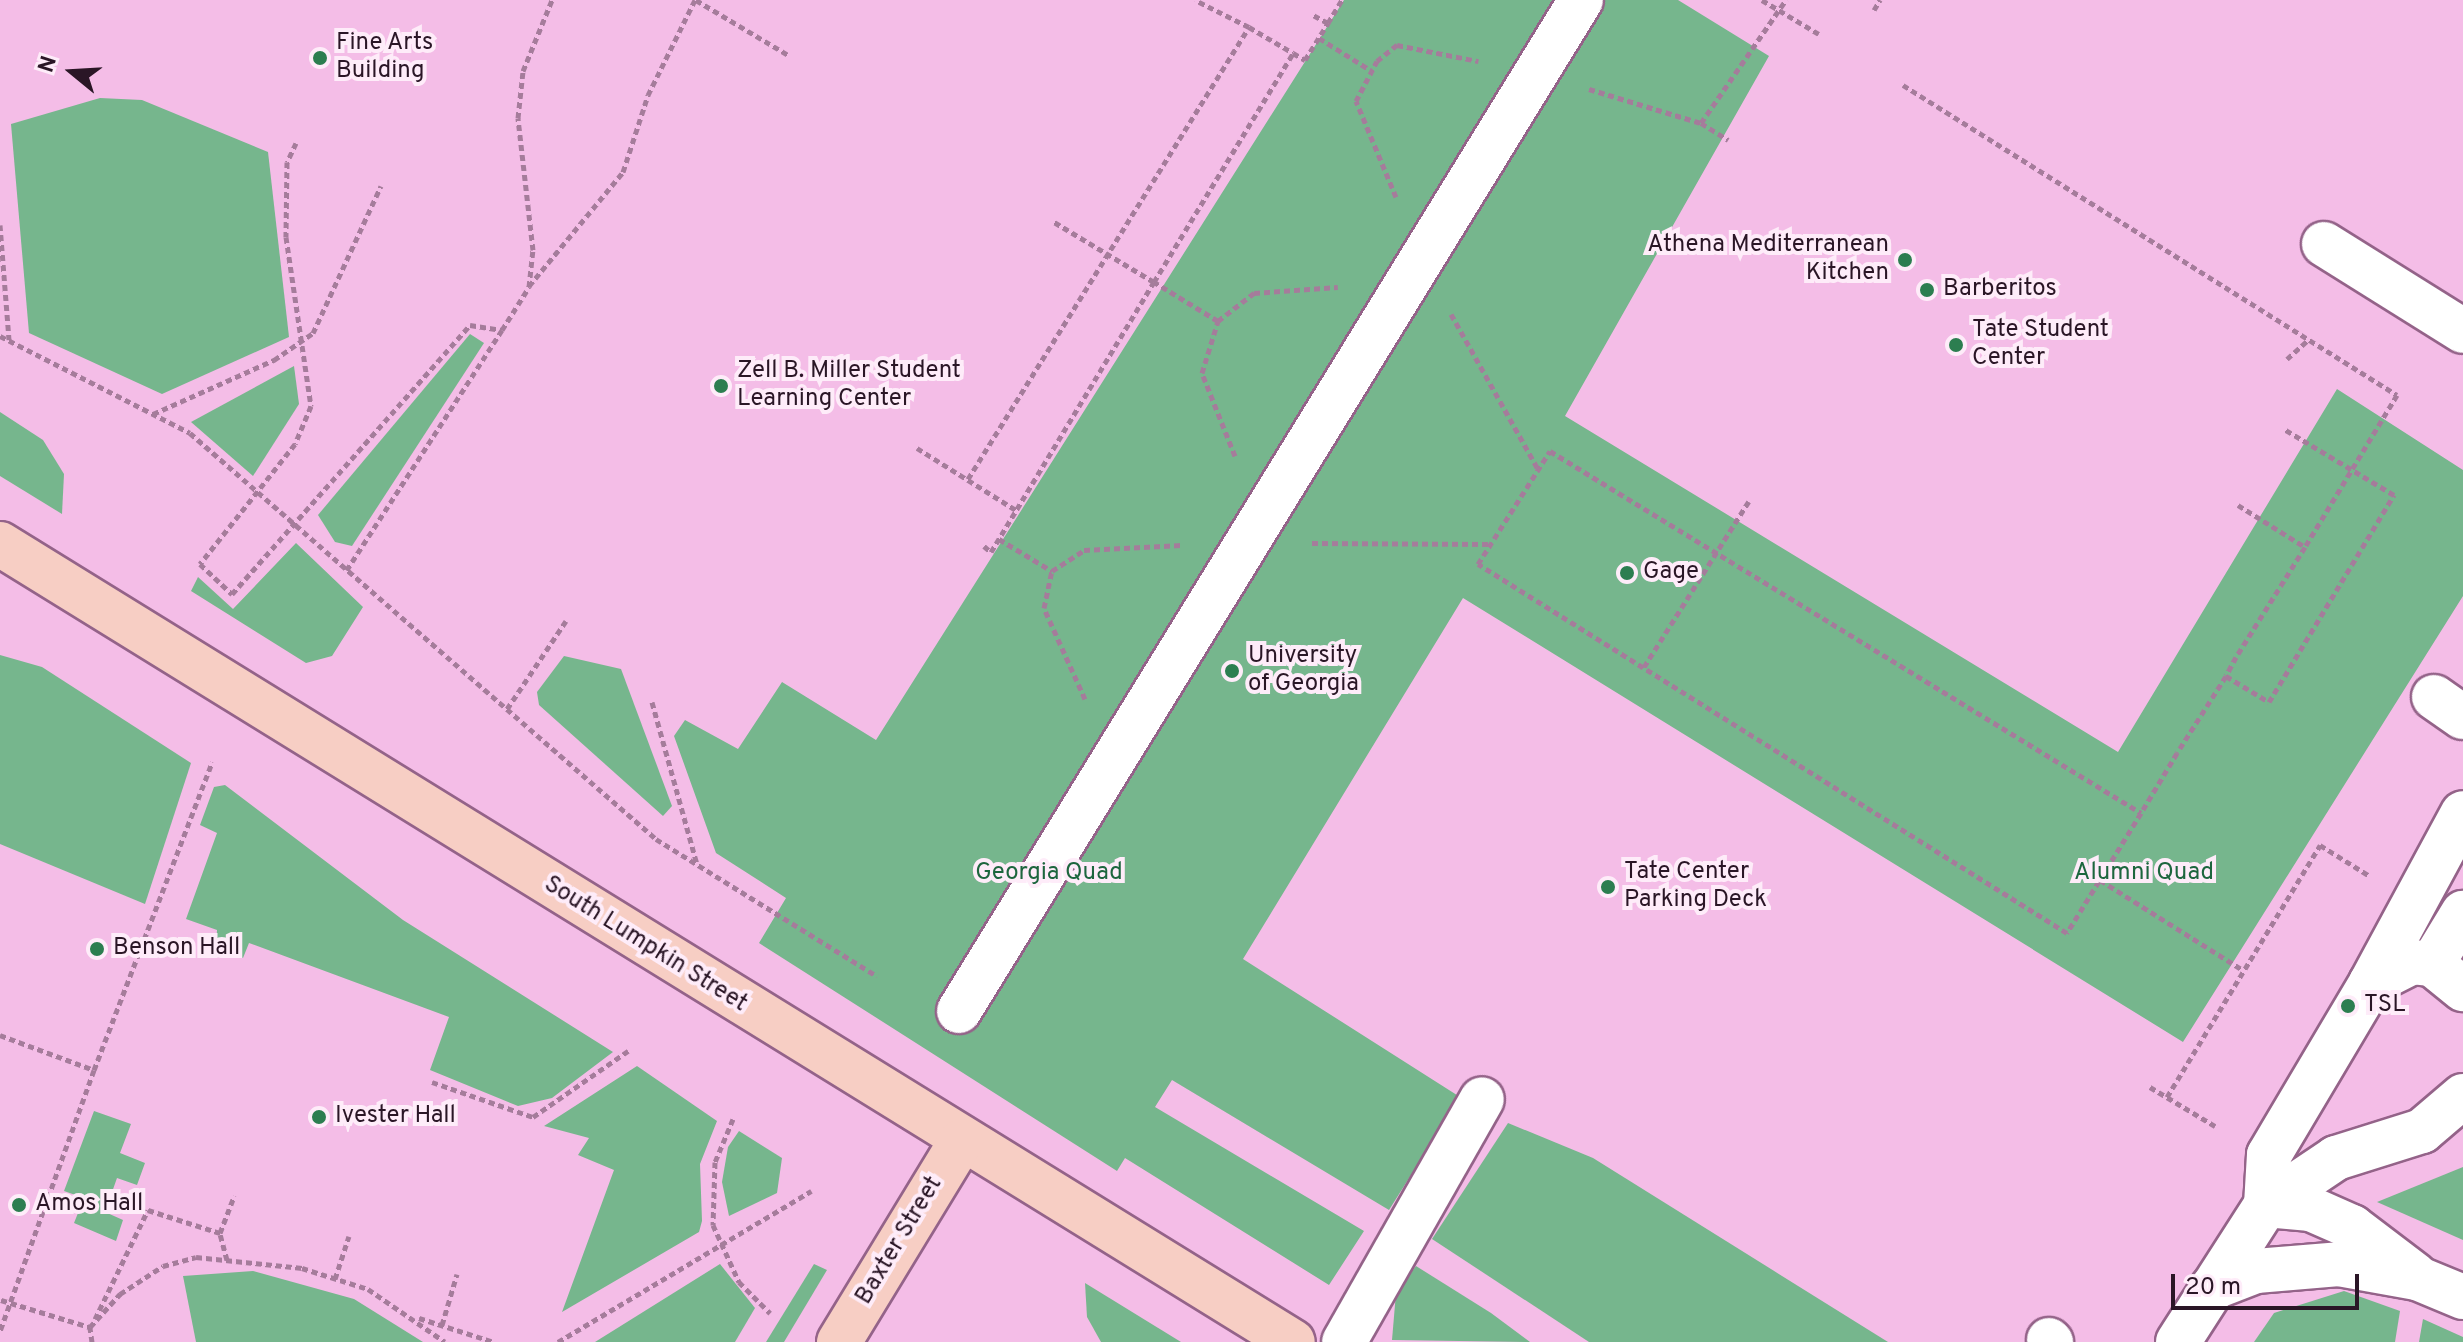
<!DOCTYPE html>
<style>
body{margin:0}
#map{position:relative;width:2463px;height:1342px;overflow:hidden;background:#f4bde7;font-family:Overpass,sans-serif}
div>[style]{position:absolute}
.green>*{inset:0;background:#76b68d}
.path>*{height:5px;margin-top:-2.5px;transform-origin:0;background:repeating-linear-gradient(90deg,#a57c9b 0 6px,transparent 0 10px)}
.roads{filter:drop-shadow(2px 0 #946389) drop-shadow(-2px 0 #946389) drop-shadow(0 2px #946389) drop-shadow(0 -2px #946389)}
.minor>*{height:44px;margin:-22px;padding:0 22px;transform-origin:22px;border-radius:22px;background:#fff}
.major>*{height:44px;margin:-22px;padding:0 22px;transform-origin:22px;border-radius:22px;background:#f7cec4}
.path-bridge>*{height:5px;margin-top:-2.5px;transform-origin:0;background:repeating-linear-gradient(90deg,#a57c9b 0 6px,transparent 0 10px)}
.dots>*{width:22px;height:22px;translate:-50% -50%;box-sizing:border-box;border:4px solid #feecf9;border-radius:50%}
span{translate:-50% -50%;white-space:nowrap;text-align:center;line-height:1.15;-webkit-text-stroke:8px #feecf9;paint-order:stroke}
.poi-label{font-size:24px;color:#2a1626}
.left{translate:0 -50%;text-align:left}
.right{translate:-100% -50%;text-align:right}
.park-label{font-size:24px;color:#1d663e}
.street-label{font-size:24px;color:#2a1626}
.north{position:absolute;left:32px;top:32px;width:80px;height:80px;-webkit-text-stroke:6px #feecf9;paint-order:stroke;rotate:288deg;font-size:22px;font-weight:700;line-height:32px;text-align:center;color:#2a1626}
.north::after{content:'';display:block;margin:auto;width:28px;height:36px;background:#2a1626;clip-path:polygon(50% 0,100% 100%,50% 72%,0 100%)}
.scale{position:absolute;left:2171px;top:1274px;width:188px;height:36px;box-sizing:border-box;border:4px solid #2a1626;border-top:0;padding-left:10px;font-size:24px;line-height:28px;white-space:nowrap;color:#2a1626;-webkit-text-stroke:6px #feecf9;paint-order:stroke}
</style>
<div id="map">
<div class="green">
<i style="clip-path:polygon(1344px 0,1678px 0,1769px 56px,1565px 416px,2118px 752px,2337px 389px,2463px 470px,2463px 596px,2183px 1042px,1463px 598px,1243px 959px,1460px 1097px,1389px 1210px,1172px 1080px,1155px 1107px,1364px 1231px,1329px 1285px,1125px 1158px,1117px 1171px,759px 943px,786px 898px,716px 853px,674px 736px,685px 720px,738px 749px,782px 682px,876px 740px)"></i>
<i style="clip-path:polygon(100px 98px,142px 100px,268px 152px,289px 337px,162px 394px,29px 333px,11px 124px)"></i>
<i style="clip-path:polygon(470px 334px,484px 343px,352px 546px,335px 542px,318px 515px)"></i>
<i style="clip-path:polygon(294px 366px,299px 404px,253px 476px,191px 422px)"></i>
<i style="clip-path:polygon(0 412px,43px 440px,64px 474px,62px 514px,0 476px)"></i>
<i style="clip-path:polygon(296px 543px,363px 607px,332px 656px,306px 663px,191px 591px,198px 577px,233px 609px)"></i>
<i style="clip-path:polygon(0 655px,42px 667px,191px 763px,145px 904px,0 844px)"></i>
<i style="clip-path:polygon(564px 656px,621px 669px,672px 806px,663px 816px,539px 705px,537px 692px)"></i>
<i style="clip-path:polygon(225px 785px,403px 920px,613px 1052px,552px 1098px,518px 1106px,430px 1070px,449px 1017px,249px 943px,243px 958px,216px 948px,217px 930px,186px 919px,217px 833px,200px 825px,214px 787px)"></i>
<i style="clip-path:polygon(637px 1066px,717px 1121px,700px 1164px,702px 1221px,699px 1232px,562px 1312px,614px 1170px,578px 1155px,589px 1138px,544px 1126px)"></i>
<i style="clip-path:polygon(94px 1111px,131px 1124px,120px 1153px,145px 1163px,137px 1185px,117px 1178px,105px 1212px,123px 1220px,116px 1241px,74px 1223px,84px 1198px,64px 1191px)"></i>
<i style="clip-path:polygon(1508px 1123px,1593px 1158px,1888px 1342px,1589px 1342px,1432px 1239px)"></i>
<i style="clip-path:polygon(739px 1131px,782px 1158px,777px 1193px,729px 1216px,722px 1182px,728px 1147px)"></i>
<i style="clip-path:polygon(2463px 1167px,2463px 1240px,2377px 1202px)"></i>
<i style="clip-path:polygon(720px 1264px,755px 1308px,735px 1342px,595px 1342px)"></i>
<i style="clip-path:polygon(814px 1264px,827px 1270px,784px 1342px,766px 1342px)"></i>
<i style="clip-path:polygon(1416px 1266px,1491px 1313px,1530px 1342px,1392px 1340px,1396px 1293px)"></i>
<i style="clip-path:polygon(253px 1271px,354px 1299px,423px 1342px,196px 1342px,183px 1276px)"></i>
<i style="clip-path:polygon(1085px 1283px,1181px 1342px,1101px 1342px,1087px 1317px)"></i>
<i style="clip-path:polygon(2344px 1291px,2400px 1311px,2395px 1342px,2254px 1342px,2274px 1313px)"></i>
<i style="clip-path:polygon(2423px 1319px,2463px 1337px,2463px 1342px,2419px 1342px)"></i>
</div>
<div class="path">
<i style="left:696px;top:0;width:109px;rotate:30.8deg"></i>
<i style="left:1874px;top:10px;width:12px;rotate:-59deg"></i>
<i style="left:1328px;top:23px;width:27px;rotate:-59deg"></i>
<i style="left:1249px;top:27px;width:51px;rotate:30.6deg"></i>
<i style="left:1319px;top:38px;width:62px;rotate:31.9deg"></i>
<i style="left:1903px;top:85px;width:583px;rotate:32.11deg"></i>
<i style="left:2397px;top:395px;width:178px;rotate:121.2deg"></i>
<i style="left:2305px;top:547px;width:130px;rotate:122.1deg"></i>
<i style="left:2236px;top:657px;width:21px;rotate:118deg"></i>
<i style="left:2226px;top:676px;width:91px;rotate:122.5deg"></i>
<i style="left:2177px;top:753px;width:70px;rotate:121deg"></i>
<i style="left:2141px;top:813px;width:141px;rotate:121.7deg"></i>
<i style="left:2067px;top:933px;width:695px;rotate:-147.93deg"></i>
<i style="left:1478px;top:564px;width:134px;rotate:-57.5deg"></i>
<i style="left:1550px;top:451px;width:693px;rotate:31.49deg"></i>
<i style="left:1589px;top:89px;width:117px;rotate:16.9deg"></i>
<i style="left:1701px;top:123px;width:150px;rotate:-55.4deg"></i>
<i style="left:1701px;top:123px;width:32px;rotate:32deg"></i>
<i style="left:296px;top:143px;width:21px;rotate:115deg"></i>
<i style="left:287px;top:162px;width:75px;rotate:90.8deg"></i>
<i style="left:286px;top:237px;width:171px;rotate:81.6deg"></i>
<i style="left:311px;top:406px;width:41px;rotate:112.8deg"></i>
<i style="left:295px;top:444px;width:153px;rotate:128.4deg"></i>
<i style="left:200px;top:564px;width:44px;rotate:43.2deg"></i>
<i style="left:232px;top:594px;width:359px;rotate:-48.5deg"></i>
<i style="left:470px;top:325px;width:32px;rotate:9deg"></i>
<i style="left:502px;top:330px;width:286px;rotate:122.9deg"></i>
<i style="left:1396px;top:197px;width:104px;rotate:-112.6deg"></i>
<i style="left:1356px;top:101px;width:45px;rotate:-62.3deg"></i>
<i style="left:1377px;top:61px;width:26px;rotate:-39deg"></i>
<i style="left:1397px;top:45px;width:83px;rotate:11.2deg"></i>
<i style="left:0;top:225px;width:115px;rotate:85.5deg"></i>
<i style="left:529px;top:286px;width:148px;rotate:-50.5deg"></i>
<i style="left:623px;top:172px;width:81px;rotate:-72deg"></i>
<i style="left:648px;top:95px;width:106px;rotate:-63.7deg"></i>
<i style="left:1451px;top:314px;width:178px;rotate:60.7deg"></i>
<i style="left:1218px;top:321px;width:75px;rotate:-148.6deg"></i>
<i style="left:1154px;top:282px;width:268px;rotate:-58.7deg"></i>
<i style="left:1293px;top:53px;width:14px;rotate:30deg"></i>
<i style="left:1305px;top:60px;width:44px;rotate:-58.1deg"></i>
<i style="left:1328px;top:23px;width:19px;rotate:-152deg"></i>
<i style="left:502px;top:330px;width:51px;rotate:-57.9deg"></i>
<i style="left:529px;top:287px;width:37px;rotate:-84deg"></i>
<i style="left:533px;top:250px;width:133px;rotate:-96.5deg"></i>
<i style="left:518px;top:118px;width:47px;rotate:-83.9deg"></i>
<i style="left:523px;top:71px;width:77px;rotate:-67.8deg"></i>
<i style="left:0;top:336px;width:213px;rotate:27deg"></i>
<i style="left:190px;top:433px;width:618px;rotate:41.06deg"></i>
<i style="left:656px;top:839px;width:260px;rotate:31.8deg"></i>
<i style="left:2287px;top:359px;width:28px;rotate:-42deg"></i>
<i style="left:153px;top:414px;width:133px;rotate:-24.1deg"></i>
<i style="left:274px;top:360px;width:47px;rotate:-34.7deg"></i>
<i style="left:313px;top:333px;width:162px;rotate:-65.2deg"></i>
<i style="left:917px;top:448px;width:117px;rotate:32.1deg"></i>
<i style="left:1235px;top:456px;width:89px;rotate:-111.7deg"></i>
<i style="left:1202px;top:373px;width:54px;rotate:-72.9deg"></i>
<i style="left:1218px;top:321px;width:46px;rotate:-37.9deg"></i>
<i style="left:1254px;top:293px;width:84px;rotate:-4.1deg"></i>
<i style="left:968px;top:479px;width:532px;rotate:-58.13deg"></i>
<i style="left:1249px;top:27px;width:60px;rotate:-153.4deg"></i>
<i style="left:2238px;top:505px;width:79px;rotate:32.1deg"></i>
<i style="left:999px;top:539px;width:62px;rotate:31.1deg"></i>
<i style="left:1312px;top:543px;width:178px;rotate:0.3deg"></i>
<i style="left:984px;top:546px;width:9px;rotate:41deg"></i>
<i style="left:991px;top:552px;width:315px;rotate:-58.9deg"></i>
<i style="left:1154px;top:282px;width:117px;rotate:-149deg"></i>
<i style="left:1644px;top:667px;width:196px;rotate:-57.7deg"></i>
<i style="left:2226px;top:676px;width:50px;rotate:31.2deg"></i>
<i style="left:2269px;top:702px;width:242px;rotate:-58.9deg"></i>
<i style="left:2394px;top:495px;width:128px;rotate:-149deg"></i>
<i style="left:1085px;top:699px;width:100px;rotate:-114.3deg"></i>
<i style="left:1044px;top:608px;width:38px;rotate:-78deg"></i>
<i style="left:1052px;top:571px;width:38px;rotate:-33deg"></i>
<i style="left:1084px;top:550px;width:98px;rotate:-2.9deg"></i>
<i style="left:652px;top:702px;width:168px;rotate:74.5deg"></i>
<i style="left:507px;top:709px;width:106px;rotate:-56.2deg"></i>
<i style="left:2100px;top:880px;width:169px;rotate:32.2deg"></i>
<i style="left:0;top:1035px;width:100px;rotate:20.4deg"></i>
<i style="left:94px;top:1070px;width:277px;rotate:109.8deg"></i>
<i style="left:94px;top:1070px;width:330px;rotate:-69deg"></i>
<i style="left:432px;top:1082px;width:107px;rotate:19.1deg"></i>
<i style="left:533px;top:1117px;width:116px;rotate:-34.8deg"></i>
<i style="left:2150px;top:1087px;width:76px;rotate:31deg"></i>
<i style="left:2167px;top:1097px;width:295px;rotate:-58.7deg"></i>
<i style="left:2320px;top:845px;width:57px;rotate:32deg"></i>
<i style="left:733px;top:1119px;width:47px;rotate:112.7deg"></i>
<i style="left:715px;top:1162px;width:63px;rotate:91.8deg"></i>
<i style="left:713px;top:1225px;width:63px;rotate:65.5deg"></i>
<i style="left:739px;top:1282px;width:44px;rotate:45deg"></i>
<i style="left:227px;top:1260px;width:28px;rotate:-105deg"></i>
<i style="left:220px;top:1233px;width:40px;rotate:-69deg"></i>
<i style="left:335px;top:1279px;width:45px;rotate:-72deg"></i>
<i style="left:1px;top:1300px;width:93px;rotate:16.9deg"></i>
<i style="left:419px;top:1318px;width:79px;rotate:17.7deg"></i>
<i style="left:95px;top:1319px;width:121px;rotate:-64.1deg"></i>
<i style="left:148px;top:1210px;width:76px;rotate:17.7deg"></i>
<i style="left:442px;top:1325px;width:53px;rotate:-73.6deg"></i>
<i style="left:92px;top:1342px;width:15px;rotate:-98deg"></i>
<i style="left:90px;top:1327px;width:45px;rotate:-47.7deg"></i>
<i style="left:120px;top:1294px;width:51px;rotate:-33.1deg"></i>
<i style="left:163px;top:1266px;width:34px;rotate:-15deg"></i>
<i style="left:196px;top:1257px;width:107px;rotate:5.9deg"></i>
<i style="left:302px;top:1268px;width:69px;rotate:17.7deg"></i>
<i style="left:368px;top:1289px;width:93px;rotate:34.5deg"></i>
<i style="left:558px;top:1342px;width:295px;rotate:-30.8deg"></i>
</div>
<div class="roads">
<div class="minor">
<i style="left:2324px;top:244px;width:164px;rotate:32deg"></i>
<i style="left:2434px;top:697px;width:35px;rotate:35deg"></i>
<i style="left:2432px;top:964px;width:60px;rotate:-58.7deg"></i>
<i style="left:2371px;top:983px;width:193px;rotate:-61.6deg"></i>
<i style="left:959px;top:1011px;width:1187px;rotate:-58.4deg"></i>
<i style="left:2266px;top:1205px;width:50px;rotate:-86.6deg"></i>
<i style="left:2269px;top:1155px;width:200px;rotate:-59.3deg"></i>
<i style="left:2371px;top:983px;width:46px;rotate:-27.1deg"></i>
<i style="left:2412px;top:962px;width:20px;rotate:6deg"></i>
<i style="left:2432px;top:964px;width:40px;rotate:39deg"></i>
<i style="left:2266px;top:1205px;width:45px;rotate:5.1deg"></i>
<i style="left:2311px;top:1209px;width:45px;rotate:23.7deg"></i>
<i style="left:2352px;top:1227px;width:79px;rotate:37.3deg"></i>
<i style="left:2212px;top:1288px;width:47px;rotate:-21.1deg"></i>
<i style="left:2256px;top:1271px;width:83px;rotate:-4.8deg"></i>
<i style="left:2339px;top:1264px;width:79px;rotate:10.2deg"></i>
<i style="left:2417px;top:1278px;width:50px;rotate:22.4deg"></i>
<i style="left:2049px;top:1340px;width:3px;rotate:45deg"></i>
<i style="left:1344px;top:1342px;width:279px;rotate:-60.4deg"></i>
<i style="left:2178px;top:1342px;width:163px;rotate:-57.3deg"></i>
<i style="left:2266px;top:1205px;width:84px;rotate:-33.9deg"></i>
<i style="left:2336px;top:1158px;width:90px;rotate:-17.4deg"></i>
<i style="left:2422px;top:1131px;width:54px;rotate:-40.5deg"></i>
</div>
<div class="major">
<i style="left:0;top:544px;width:1519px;rotate:31.68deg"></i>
<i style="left:839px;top:1342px;width:235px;rotate:-58.7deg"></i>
</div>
</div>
<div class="path-bridge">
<i style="left:1762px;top:0;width:66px;rotate:30.8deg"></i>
</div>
<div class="dots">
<i style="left:320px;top:58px;background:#2c7e50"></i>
<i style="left:1905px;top:260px;background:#2c7e50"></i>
<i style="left:1927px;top:290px;background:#2c7e50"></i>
<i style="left:1956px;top:345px;background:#2c7e50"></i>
<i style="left:721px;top:386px;background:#2c7e50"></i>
<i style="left:1627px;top:573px;background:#2c7e50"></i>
<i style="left:1232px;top:671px;background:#2c7e50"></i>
<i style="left:1608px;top:887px;background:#2c7e50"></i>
<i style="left:97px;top:949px;background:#2c7e50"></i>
<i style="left:2348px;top:1006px;background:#2c7e50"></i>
<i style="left:319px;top:1117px;background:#2c7e50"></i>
<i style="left:19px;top:1205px;background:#2c7e50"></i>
</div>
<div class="poi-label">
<span class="left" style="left:336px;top:58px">Fine Arts<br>Building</span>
<span class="right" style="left:1889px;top:260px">Athena Mediterranean<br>Kitchen</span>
<span class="left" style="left:1943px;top:290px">Barberitos</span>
<span class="left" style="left:1972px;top:345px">Tate Student<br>Center</span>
<span class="left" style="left:737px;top:386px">Zell B. Miller Student<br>Learning Center</span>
<span class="left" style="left:1643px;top:573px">Gage</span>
<span class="left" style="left:1248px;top:671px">University<br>of Georgia</span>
<span class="left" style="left:1624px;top:887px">Tate Center<br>Parking Deck</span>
<span class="left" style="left:113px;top:949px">Benson Hall</span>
<span class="left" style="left:2364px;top:1006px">TSL</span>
<span class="left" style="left:335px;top:1117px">Ivester Hall</span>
<span class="left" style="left:35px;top:1205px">Amos Hall</span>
</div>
<div class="park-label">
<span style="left:1049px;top:874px">Georgia Quad</span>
<span style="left:2144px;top:874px">Alumni Quad</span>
</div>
<div class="street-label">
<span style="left:645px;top:945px;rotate:32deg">South Lumpkin Street</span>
<span style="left:900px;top:1241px;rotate:-59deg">Baxter Street</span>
</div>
<div class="north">N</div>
<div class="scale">20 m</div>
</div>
